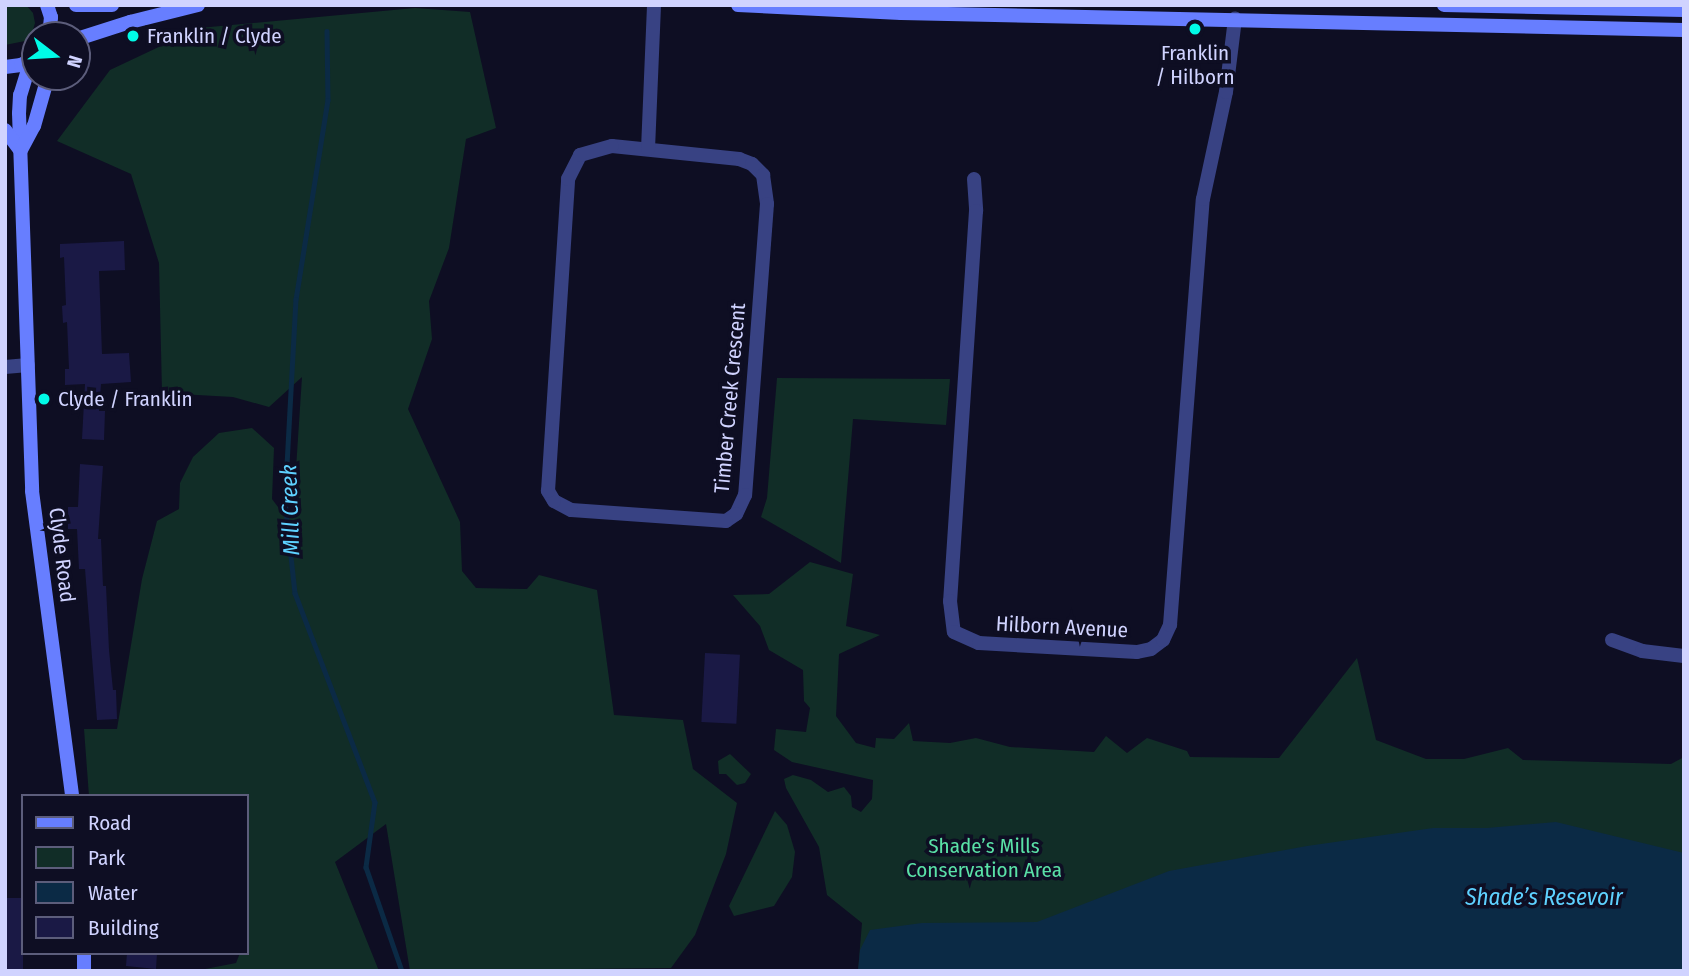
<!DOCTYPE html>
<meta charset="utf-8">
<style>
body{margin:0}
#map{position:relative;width:1689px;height:976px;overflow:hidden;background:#0e0e23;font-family:"Fira Sans Condensed",sans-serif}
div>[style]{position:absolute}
.green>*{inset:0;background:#112d27}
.water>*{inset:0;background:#0b2a45}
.stream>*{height:4.5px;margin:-2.25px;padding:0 2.25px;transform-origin:2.25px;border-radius:2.25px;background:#0b2a45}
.building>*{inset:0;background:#1a1945;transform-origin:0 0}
.minor>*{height:14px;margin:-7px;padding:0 7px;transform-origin:7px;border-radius:7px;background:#384283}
.secondary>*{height:14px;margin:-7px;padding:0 7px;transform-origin:7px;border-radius:7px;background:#677eff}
.dots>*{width:19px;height:19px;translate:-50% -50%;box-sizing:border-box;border:4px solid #0e0e23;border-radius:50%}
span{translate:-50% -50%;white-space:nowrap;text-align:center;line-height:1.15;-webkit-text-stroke:7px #0e0e23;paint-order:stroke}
.poi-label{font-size:21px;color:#d0d3ff}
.left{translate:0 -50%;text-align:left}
.street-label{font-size:21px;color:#d0d3ff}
.park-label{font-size:21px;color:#5ae1a7}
.water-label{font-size:23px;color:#5ed1ff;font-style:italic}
.frame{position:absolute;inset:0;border:7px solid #d0d3ff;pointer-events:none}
.legend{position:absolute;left:21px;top:794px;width:228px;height:161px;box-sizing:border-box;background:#0e0e23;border:2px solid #5c5d7b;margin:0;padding:9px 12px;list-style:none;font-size:21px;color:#d0d3ff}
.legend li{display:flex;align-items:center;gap:14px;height:35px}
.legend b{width:35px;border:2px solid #5c5d7b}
.north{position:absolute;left:21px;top:21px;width:70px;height:70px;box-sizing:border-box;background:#0e0e23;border:2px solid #5c5d7b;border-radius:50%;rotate:107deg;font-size:19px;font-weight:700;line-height:28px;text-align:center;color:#d0d3ff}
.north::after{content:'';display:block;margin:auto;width:24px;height:32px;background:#00fbe7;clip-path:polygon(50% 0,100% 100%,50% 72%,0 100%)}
</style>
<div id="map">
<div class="green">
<i style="clip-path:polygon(5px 5px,26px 5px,33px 13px,35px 23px,32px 33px,25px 41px,5px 45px)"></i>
<i style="clip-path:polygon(415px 8px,470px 12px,496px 128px,466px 139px,449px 248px,429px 301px,432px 339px,408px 409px,460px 522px,462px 571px,476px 588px,527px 589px,539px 575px,597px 590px,614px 715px,683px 720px,693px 769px,737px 803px,726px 854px,695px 935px,671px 968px,410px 971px,386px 824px,335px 862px,379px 971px,195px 971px,236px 963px,240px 953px,247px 953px,249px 928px,247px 796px,89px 796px,84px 729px,117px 729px,142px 579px,157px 521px,179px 509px,180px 483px,193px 457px,219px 433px,252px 428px,274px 448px,272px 499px,284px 515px,301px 512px,295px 484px,302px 377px,269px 407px,233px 397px,162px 393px,159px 263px,131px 174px,57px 141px,110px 70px,199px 28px)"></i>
<i style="clip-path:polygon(777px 378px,950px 379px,946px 425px,853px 419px,841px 563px,761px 517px,767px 498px)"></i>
<i style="clip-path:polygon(810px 562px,853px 574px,846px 626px,880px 635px,839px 654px,836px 716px,856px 743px,875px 748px,876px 738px,894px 739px,909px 723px,913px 741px,950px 743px,976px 738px,1010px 747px,1094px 752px,1106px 736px,1127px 753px,1147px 738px,1187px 751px,1190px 757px,1279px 758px,1357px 658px,1376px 740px,1426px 759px,1464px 759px,1508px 748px,1523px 760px,1671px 764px,1684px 757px,1684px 971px,858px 971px,862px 923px,827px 895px,819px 847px,786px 788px,784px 779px,793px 775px,811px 780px,828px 792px,844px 787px,851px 796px,852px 807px,861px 812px,872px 799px,873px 780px,792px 762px,774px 750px,776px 729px,806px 732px,810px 708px,804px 701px,803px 670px,769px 650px,760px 626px,733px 595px,769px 594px)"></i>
<i style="clip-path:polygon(730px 754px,751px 774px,745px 783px,737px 785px,726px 774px,719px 774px,718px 761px)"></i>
<i style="clip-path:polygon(775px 811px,787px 825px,795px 852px,792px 877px,774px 906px,734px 916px,729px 906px)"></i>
</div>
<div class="water">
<i style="clip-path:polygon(1556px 822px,1684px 853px,1684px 971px,858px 971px,860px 950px,870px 930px,922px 923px,1037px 922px,1169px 871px,1307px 846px,1433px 828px,1487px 828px)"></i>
</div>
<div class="stream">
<i style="left:327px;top:31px;width:69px;rotate:89.2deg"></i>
<i style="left:328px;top:100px;width:202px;rotate:99.1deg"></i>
<i style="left:296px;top:299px;width:202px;rotate:93.1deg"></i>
<i style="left:285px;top:501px;width:93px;rotate:83.8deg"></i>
<i style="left:295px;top:593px;width:224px;rotate:69.1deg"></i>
<i style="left:375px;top:802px;width:66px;rotate:97.9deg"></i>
<i style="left:366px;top:867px;width:110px;rotate:70.9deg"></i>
</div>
<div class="building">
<i style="clip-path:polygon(124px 241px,125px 270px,99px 271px,102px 354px,129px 353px,131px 382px,101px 384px,99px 411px,105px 411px,104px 440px,82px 439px,85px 384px,65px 385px,65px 369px,69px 369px,67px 322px,63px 323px,62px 306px,66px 305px,64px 257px,60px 258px,60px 244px)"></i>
<i style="clip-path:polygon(80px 464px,103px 466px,98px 539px,101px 539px,103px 586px,106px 586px,109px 650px,113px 690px,116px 690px,117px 719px,97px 720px,85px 569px,79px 569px,77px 529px,68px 529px,68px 507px,78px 507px)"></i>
<i style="left:705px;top:653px;width:35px;height:69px;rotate:3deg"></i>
<i style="left:23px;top:898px;width:73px;height:18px;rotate:90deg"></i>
<i style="clip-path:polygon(127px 953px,157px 953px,156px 969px,126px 966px)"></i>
</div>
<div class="minor">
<i style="left:612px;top:146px;width:128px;rotate:5.8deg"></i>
<i style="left:739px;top:159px;width:14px;rotate:21deg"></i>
<i style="left:752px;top:164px;width:16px;rotate:45deg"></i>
<i style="left:763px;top:175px;width:29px;rotate:82deg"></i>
<i style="left:767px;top:204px;width:292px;rotate:94.3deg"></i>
<i style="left:745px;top:495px;width:21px;rotate:115deg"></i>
<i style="left:736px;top:514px;width:12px;rotate:145deg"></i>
<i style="left:726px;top:521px;width:155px;rotate:-175.9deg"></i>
<i style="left:571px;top:510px;width:19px;rotate:-152deg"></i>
<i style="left:554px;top:501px;width:12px;rotate:-121deg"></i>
<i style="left:548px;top:491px;width:313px;rotate:-86.3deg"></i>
<i style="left:568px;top:179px;width:27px;rotate:-63deg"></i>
<i style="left:580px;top:155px;width:33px;rotate:-16deg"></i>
<i style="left:648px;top:149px;width:144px;rotate:-87.6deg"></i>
<i style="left:974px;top:179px;width:32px;rotate:86deg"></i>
<i style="left:976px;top:211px;width:391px;rotate:93.8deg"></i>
<i style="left:950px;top:601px;width:31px;rotate:83deg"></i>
<i style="left:954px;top:632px;width:27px;rotate:24deg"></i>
<i style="left:979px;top:643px;width:158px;rotate:3.3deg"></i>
<i style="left:1137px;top:652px;width:14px;rotate:-12deg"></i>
<i style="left:1151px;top:649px;width:15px;rotate:-37deg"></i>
<i style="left:1163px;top:640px;width:17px;rotate:-65deg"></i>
<i style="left:1170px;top:625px;width:427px;rotate:-85.6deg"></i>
<i style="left:1203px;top:199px;width:109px;rotate:-77.9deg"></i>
<i style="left:1226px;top:92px;width:74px;rotate:-83deg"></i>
<i style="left:5px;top:367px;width:23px;rotate:-5deg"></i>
<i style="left:1612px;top:640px;width:32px;rotate:20deg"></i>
<i style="left:1642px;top:651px;width:42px;rotate:6.8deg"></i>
</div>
<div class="secondary">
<i style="left:47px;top:5px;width:13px;rotate:72deg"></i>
<i style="left:51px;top:17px;width:18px;rotate:96deg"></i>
<i style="left:76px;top:5px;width:36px"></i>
<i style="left:738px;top:5px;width:163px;rotate:2.8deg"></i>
<i style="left:901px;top:13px;width:783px;rotate:1.24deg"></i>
<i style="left:1444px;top:5px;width:240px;rotate:1.2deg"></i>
<i style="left:77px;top:39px;width:56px;rotate:-17.8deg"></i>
<i style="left:130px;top:22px;width:70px;rotate:-14deg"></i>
<i style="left:31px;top:60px;width:37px;rotate:107deg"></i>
<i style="left:20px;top:95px;width:18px;rotate:93deg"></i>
<i style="left:19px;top:113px;width:378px;rotate:88deg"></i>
<i style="left:32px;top:491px;width:308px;rotate:82.5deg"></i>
<i style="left:5px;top:67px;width:16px;rotate:-7deg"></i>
<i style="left:21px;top:65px;width:15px;rotate:-28deg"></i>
<i style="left:5px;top:130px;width:25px;rotate:53deg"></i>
<i style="left:21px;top:150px;width:27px;rotate:-62deg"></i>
<i style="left:34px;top:126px;width:51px;rotate:-74.1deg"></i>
<i style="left:84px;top:953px;width:18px;rotate:90deg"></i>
</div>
<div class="dots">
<i style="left:1195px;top:29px;background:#00fbe7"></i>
<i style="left:133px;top:36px;background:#00fbe7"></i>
<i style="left:44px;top:399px;background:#00fbe7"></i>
</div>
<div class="poi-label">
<span class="left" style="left:147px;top:36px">Franklin / Clyde</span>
<span style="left:1195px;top:65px">Franklin<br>/ Hilborn</span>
<span class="left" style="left:58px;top:399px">Clyde / Franklin</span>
</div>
<div class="street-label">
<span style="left:730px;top:398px;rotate:-85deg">Timber Creek Crescent</span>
<span style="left:62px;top:555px;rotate:83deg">Clyde Road</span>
<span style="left:1062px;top:627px;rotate:3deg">Hilborn Avenue</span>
</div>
<div class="park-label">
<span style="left:984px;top:858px">Shade’s Mills<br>Conservation Area</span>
</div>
<div class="water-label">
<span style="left:290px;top:510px;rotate:-92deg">Mill Creek</span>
<span style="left:1544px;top:897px">Shade’s Resevoir</span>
</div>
<div class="frame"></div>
<ul class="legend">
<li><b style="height:9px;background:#677eff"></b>Road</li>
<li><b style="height:19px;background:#112d27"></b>Park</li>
<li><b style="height:19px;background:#0b2a45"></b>Water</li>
<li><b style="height:19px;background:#1a1945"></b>Building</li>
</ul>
<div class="north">N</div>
</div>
